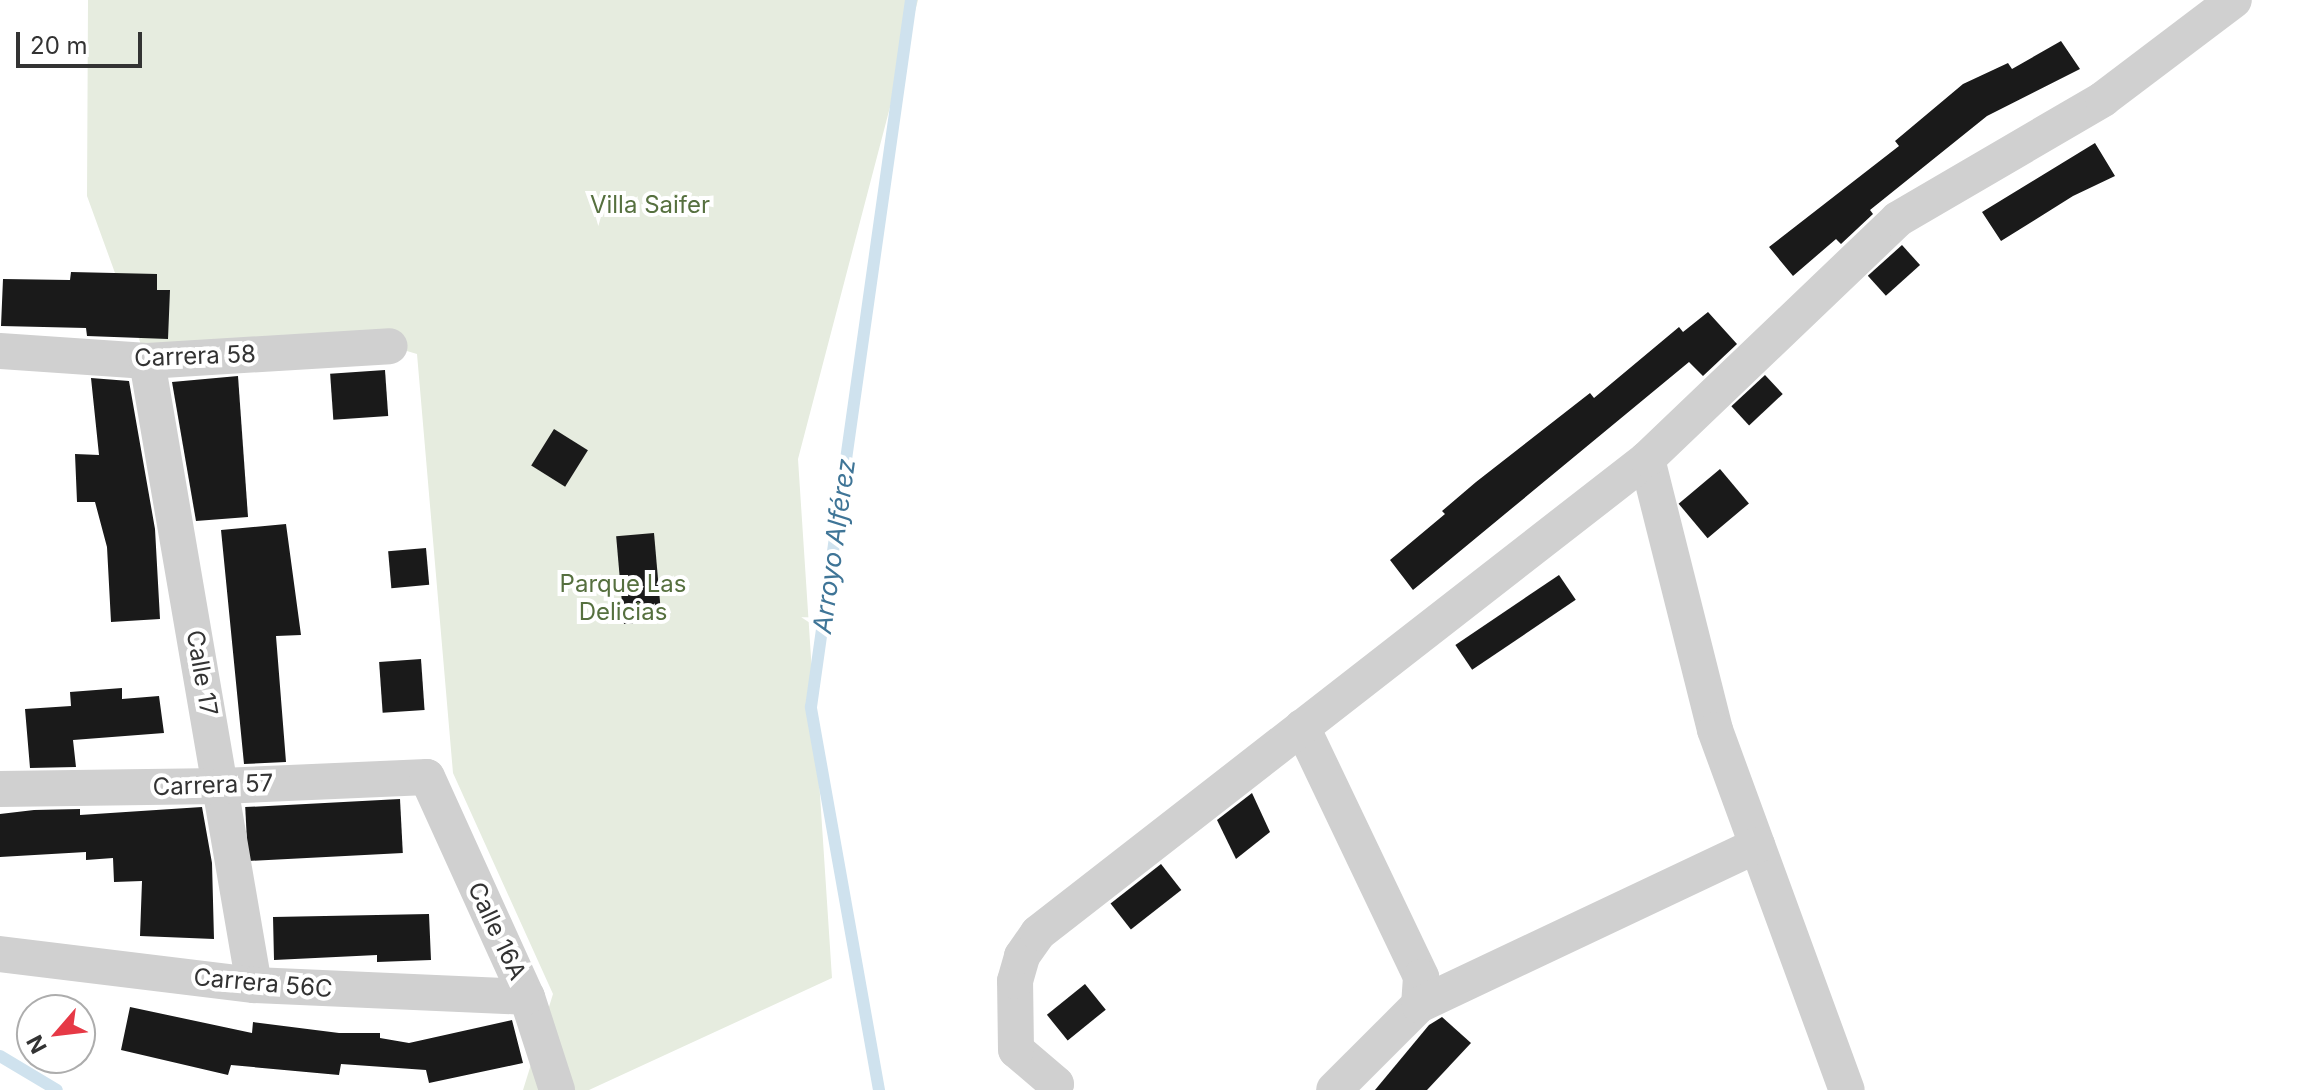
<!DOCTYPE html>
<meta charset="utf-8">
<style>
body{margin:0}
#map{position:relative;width:2305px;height:1090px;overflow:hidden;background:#fff;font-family:Inter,sans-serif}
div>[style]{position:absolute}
.green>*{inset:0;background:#e6ecdf}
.stream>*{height:12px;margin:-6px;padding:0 6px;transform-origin:6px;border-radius:6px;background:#cfe2ee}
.building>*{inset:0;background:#1a1a1a;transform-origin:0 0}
.minor>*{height:36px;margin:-18px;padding:0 18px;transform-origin:18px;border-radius:18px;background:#d0d0d0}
span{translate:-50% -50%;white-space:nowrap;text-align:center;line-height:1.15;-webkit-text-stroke:8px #fff;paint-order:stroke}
.park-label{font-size:24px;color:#56703f}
.street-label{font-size:24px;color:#333}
.water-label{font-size:26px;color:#3f7597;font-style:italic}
.north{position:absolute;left:16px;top:994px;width:80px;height:80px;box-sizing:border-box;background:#fff;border:2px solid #adadad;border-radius:50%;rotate:242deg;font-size:22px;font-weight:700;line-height:32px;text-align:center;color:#333}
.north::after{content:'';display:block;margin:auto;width:28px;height:36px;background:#e63946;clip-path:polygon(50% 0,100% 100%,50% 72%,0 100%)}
.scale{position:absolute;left:16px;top:32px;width:126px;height:36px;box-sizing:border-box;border:4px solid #333;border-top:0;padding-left:10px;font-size:24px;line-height:28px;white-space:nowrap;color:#333;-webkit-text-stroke:6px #fff;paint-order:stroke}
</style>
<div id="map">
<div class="green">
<i style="clip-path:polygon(88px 0,918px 0,798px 459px,832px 978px,589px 1090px,523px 1090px,553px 994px,453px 773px,417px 354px,390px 346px,147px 361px,87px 196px)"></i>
</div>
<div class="stream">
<i style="left:0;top:1056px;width:66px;rotate:30.8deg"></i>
<i style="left:879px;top:1090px;width:389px;rotate:-100.1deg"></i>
<i style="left:811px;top:707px;width:714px;rotate:-81.95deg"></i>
</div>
<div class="building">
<i style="clip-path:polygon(2061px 41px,2080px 69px,1987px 116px,1870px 210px,1873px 214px,1841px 244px,1836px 239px,1793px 276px,1769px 247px,1899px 146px,1895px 141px,1963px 84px,2008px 63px,2012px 69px)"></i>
<i style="clip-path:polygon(2095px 143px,2115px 176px,2073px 196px,2001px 241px,1982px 212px)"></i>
<i style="left:1902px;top:245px;width:27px;height:46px;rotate:48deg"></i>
<i style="clip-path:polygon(71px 272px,157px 274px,157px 290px,170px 290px,168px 339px,87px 336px,86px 328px,1px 326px,3px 279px,70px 280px)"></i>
<i style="clip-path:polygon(1708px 312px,1737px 344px,1703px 376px,1689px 362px,1413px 590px,1390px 560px,1445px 514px,1442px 511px,1476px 482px,1590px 393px,1594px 398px,1679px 327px,1683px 332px)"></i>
<i style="left:385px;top:370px;width:46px;height:55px;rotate:86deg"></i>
<i style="left:1765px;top:375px;width:26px;height:46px;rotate:47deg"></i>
<i style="clip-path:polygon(238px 376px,248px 517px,196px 521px,172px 382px)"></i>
<i style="clip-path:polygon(91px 378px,129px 381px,155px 529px,160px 619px,111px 622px,107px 547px,95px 502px,77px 502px,75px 454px,99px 455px)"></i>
<i style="left:554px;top:429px;width:40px;height:43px;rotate:32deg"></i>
<i style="left:1720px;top:469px;width:45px;height:54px;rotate:50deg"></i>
<i style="clip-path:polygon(286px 524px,301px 635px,276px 636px,286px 762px,244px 764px,221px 530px)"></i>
<i style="left:654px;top:533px;width:88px;height:38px;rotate:85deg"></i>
<i style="left:426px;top:548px;width:37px;height:38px;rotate:85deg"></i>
<i style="left:1559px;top:575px;width:30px;height:125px;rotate:56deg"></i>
<i style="left:421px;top:659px;width:51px;height:42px;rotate:86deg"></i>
<i style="clip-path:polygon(122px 688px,122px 699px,159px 696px,164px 733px,73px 740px,76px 767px,30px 768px,25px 709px,71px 706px,70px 692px)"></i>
<i style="clip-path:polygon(1252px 793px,1270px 832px,1236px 859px,1217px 820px)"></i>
<i style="left:400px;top:799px;width:54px;height:155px;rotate:87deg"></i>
<i style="clip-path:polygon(202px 807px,212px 863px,214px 939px,140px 936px,142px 881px,114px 882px,113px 858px,86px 860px,86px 852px,0 857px,0 814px,34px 810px,80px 809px,80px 815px)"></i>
<i style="left:1161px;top:864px;width:33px;height:64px;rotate:52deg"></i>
<i style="clip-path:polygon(429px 914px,431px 960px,377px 962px,377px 955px,274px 960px,273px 917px)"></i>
<i style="left:1085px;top:984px;width:33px;height:49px;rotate:51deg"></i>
<i style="clip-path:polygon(130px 1007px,252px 1033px,253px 1022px,339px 1033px,380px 1033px,380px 1038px,409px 1043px,512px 1020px,523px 1063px,429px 1083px,426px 1070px,341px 1064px,339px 1075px,231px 1065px,228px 1075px,121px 1050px)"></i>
<i style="clip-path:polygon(1442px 1017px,1471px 1043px,1427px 1090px,1375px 1090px,1429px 1025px)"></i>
</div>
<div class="minor">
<i style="left:0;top:351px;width:147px;rotate:3.9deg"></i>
<i style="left:147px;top:361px;width:243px;rotate:-3.5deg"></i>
<i style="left:147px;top:361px;width:633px;rotate:80.27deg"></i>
<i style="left:1647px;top:459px;width:279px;rotate:75.9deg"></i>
<i style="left:1715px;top:730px;width:383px;rotate:69.9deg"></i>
<i style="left:1302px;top:727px;width:277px;rotate:64.5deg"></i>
<i style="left:1421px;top:977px;width:28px;rotate:94deg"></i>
<i style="left:1419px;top:1005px;width:120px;rotate:135deg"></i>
<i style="left:0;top:789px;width:221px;rotate:-0.8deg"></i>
<i style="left:221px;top:786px;width:206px;rotate:-2.5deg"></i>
<i style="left:427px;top:777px;width:242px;rotate:65.6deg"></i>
<i style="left:527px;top:997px;width:98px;rotate:72.1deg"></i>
<i style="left:0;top:954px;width:256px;rotate:7deg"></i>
<i style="left:254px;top:985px;width:273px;rotate:2.5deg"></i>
<i style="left:1419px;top:1005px;width:374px;rotate:-25.3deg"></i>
<i style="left:1054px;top:1090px;width:6px;rotate:-72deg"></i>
<i style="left:1056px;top:1084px;width:52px;rotate:-139.6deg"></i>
<i style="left:1016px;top:1050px;width:69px;rotate:-90.8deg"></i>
<i style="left:1015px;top:981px;width:26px;rotate:-74deg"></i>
<i style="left:1022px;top:956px;width:28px;rotate:-55deg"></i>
<i style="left:1038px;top:933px;width:772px;rotate:-37.89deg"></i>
<i style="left:1647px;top:459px;width:347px;rotate:-43.7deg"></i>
<i style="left:1898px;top:219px;width:238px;rotate:-30.3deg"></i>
<i style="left:2103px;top:99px;width:164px;rotate:-37.1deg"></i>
</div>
<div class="park-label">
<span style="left:650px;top:205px">Villa Saifer</span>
<span style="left:623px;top:598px">Parque Las<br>Delicias</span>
</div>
<div class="street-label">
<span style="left:195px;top:356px;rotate:-2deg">Carrera 58</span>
<span style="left:202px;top:673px;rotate:80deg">Calle 17</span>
<span style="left:213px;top:785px;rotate:-2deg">Carrera 57</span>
<span style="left:497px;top:931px;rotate:65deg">Calle 16A</span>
<span style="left:263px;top:983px;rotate:5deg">Carrera 56C</span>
</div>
<div class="water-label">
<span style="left:834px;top:546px;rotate:-82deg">Arroyo Alférez</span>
</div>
<div class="north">N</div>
<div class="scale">20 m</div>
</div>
